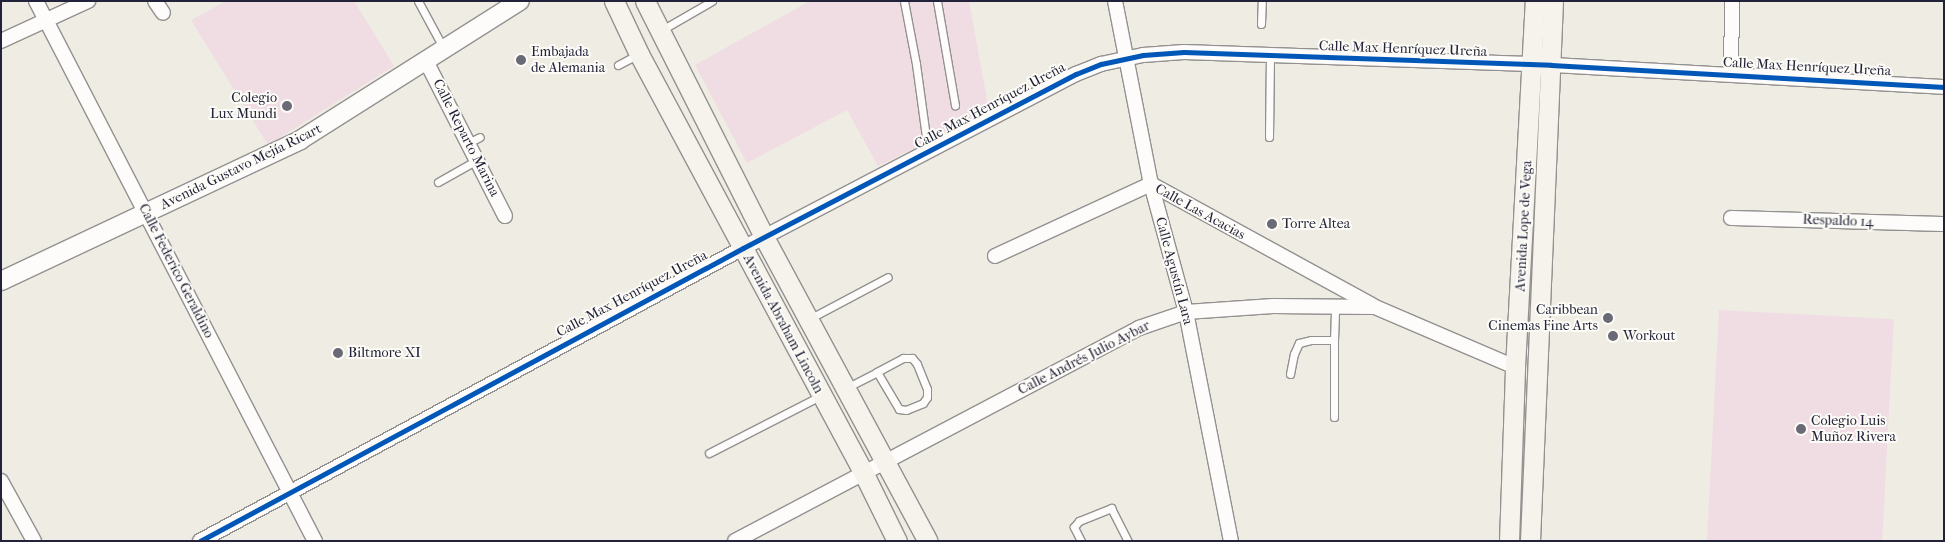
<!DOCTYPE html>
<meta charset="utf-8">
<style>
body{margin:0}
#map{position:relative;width:1945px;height:542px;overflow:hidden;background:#efece3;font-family:"IM FELL French Canon",serif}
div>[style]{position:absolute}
.built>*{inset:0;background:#f0dde4;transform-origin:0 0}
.roads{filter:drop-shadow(1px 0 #939190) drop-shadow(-1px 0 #939190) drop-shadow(0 1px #939190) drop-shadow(0 -1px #939190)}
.service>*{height:7px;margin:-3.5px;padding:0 3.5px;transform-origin:3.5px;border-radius:3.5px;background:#fdfcfb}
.minor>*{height:14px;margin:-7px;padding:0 7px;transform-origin:7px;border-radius:7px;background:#fdfcfb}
.tertiary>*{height:18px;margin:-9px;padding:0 9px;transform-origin:9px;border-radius:9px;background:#fdfcfb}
.secondary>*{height:19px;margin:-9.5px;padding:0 9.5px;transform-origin:9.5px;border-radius:9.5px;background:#f6f3ed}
.cycleway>*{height:5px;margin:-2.5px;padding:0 2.5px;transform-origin:2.5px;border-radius:2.5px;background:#0057b8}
.dots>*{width:14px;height:14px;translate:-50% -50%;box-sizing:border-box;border:2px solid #fdfcf7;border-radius:50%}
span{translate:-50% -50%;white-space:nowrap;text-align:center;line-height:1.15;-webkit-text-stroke:4px #fdfcf7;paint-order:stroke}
.street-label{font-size:14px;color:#22223b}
.poi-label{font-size:14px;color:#22223b}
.left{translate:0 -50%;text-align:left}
.right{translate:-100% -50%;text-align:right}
.frame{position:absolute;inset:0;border:2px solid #22223b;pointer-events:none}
</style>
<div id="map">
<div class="built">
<i style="clip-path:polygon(226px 1px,354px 1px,394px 66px,268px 145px,191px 20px)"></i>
<i style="clip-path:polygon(810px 1px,969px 1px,989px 111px,878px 166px,847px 110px,747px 163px,695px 65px)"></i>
<i style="left:1719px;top:310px;width:175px;height:231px;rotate:3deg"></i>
</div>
<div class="roads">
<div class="service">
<i style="left:418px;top:1px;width:55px;rotate:61.6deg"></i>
<i style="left:904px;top:1px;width:64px;rotate:79.2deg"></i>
<i style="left:916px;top:64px;width:89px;rotate:82.2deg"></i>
<i style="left:937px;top:1px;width:106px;rotate:80.2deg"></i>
<i style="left:1261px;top:24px;width:23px;rotate:-88deg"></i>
<i style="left:660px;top:31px;width:60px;rotate:-30deg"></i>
<i style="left:618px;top:65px;width:21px;rotate:-28deg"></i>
<i style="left:1269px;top:137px;width:81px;rotate:-89.3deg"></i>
<i style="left:468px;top:143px;width:13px;rotate:-27deg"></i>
<i style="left:438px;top:182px;width:45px;rotate:-29.4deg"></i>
<i style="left:809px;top:319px;width:89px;rotate:-28deg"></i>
<i style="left:1334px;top:340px;width:77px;rotate:90deg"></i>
<i style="left:1290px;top:374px;width:20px;rotate:-79deg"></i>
<i style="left:1294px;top:354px;width:12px;rotate:-66deg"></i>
<i style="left:1299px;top:343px;width:12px;rotate:-14deg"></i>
<i style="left:1311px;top:340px;width:23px"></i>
<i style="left:1334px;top:340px;width:34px;rotate:-88deg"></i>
<i style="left:846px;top:388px;width:35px;rotate:-27deg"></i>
<i style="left:877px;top:372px;width:43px;rotate:59.3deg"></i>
<i style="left:899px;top:409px;width:7px;rotate:8deg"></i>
<i style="left:906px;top:410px;width:18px;rotate:-22deg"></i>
<i style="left:923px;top:403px;width:7px;rotate:-56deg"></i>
<i style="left:927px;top:397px;width:8px;rotate:-90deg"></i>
<i style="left:927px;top:389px;width:27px;rotate:-112deg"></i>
<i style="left:917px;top:364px;width:8px;rotate:-130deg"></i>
<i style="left:912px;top:358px;width:9px;rotate:180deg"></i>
<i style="left:903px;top:358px;width:30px;rotate:152deg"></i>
<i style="left:709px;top:453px;width:125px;rotate:-27.2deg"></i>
<i style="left:1081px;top:541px;width:16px;rotate:-117deg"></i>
<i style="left:1074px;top:527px;width:8px;rotate:-50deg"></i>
<i style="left:1079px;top:521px;width:35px;rotate:-22deg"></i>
<i style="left:1111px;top:508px;width:37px;rotate:63deg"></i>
</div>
<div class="minor">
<i style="left:36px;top:1px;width:608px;rotate:62.68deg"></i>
<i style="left:155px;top:1px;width:14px;rotate:56deg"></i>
<i style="left:1115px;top:1px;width:187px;rotate:78.9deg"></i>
<i style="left:1151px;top:184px;width:133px;rotate:74.7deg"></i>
<i style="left:1186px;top:312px;width:233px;rotate:78.9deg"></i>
<i style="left:1px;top:41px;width:96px;rotate:-24.7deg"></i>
<i style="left:426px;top:61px;width:174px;rotate:63deg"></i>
<i style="left:1731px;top:74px;width:73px;rotate:-89.2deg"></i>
<i style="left:1731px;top:218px;width:213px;rotate:1.6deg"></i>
<i style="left:995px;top:256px;width:172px;rotate:-24.8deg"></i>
<i style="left:1151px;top:184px;width:252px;rotate:28.7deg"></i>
<i style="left:1px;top:481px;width:68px;rotate:61.2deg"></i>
<i style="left:200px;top:541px;width:617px;rotate:-28.35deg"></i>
<i style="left:743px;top:248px;width:376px;rotate:-27.6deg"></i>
<i style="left:1076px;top:74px;width:27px;rotate:-22deg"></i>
<i style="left:1101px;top:64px;width:43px;rotate:-12.1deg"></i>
<i style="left:1143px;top:55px;width:41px;rotate:-4.2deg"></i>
<i style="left:1184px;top:52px;width:367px;rotate:2deg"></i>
<i style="left:1551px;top:65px;width:394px;rotate:3.2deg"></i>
<i style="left:735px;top:541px;width:457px;rotate:-27.8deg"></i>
<i style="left:1139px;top:328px;width:50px;rotate:-18.8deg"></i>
<i style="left:1186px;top:312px;width:87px;rotate:-3.9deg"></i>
<i style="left:1273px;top:306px;width:102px;rotate:0.6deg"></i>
<i style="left:1375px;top:307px;width:152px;rotate:23.2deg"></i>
</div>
<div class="tertiary">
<i style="left:1px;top:281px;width:331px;rotate:-25.2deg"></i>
<i style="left:300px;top:140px;width:260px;rotate:-32.3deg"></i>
</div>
<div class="secondary">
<i style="left:614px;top:1px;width:59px;rotate:64.7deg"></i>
<i style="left:639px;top:54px;width:474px;rotate:61.8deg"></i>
<i style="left:863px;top:472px;width:77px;rotate:63.8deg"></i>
<i style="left:645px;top:1px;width:264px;rotate:63.2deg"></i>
<i style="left:764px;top:237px;width:345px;rotate:61.7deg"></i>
<i style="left:1509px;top:541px;width:174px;rotate:-88deg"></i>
<i style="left:1515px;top:367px;width:367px;rotate:-86.9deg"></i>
<i style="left:1530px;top:541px;width:540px;rotate:-87.56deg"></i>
</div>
</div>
<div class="cycleway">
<i style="left:200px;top:541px;width:617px;rotate:-28.35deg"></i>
<i style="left:743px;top:248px;width:376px;rotate:-27.6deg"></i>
<i style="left:1076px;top:74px;width:27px;rotate:-22deg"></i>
<i style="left:1101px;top:64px;width:43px;rotate:-12.1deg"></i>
<i style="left:1143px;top:55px;width:41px;rotate:-4.2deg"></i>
<i style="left:1184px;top:52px;width:367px;rotate:2deg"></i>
<i style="left:1551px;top:65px;width:394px;rotate:3.2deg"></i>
</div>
<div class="dots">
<i style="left:521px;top:60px;background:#6a6976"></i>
<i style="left:287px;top:106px;background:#6a6976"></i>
<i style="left:1272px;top:224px;background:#6a6976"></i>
<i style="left:1608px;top:318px;background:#6a6976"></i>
<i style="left:1613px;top:336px;background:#6a6976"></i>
<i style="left:338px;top:353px;background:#6a6976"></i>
<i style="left:1801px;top:429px;background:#6a6976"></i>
</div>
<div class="street-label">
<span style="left:1403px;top:49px;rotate:2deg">Calle Max Henríquez Ureña</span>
<span style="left:1807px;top:67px;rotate:3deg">Calle Max Henríquez Ureña</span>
<span style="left:990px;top:106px;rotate:-28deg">Calle Max Henríquez Ureña</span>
<span style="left:466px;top:138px;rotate:63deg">Calle Reparto Marina</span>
<span style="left:241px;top:167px;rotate:-26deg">Avenida Gustavo Mejía Ricart</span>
<span style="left:1200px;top:212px;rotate:29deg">Calle Las Acacias</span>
<span style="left:1838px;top:221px;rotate:2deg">Respaldo 14</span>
<span style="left:1524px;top:226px;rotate:-87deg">Avenida Lope de Vega</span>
<span style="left:176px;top:271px;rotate:63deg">Calle Federico Geraldino</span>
<span style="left:1174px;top:271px;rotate:75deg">Calle Agustín Lara</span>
<span style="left:632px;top:294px;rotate:-28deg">Calle Max Henríquez Ureña</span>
<span style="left:783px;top:324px;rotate:62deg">Avenida Abraham Lincoln</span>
<span style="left:1084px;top:358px;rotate:-27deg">Calle Andrés Julio Aybar</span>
</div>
<div class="poi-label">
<span class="left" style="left:531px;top:60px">Embajada<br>de Alemania</span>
<span class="right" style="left:277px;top:106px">Colegio<br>Lux Mundi</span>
<span class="left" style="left:1282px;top:224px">Torre Altea</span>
<span class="right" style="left:1598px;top:318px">Caribbean<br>Cinemas Fine Arts</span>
<span class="left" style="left:1623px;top:336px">Workout</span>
<span class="left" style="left:348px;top:353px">Biltmore XI</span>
<span class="left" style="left:1811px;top:429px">Colegio Luis<br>Muñoz Rivera</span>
</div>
<div class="frame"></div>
</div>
